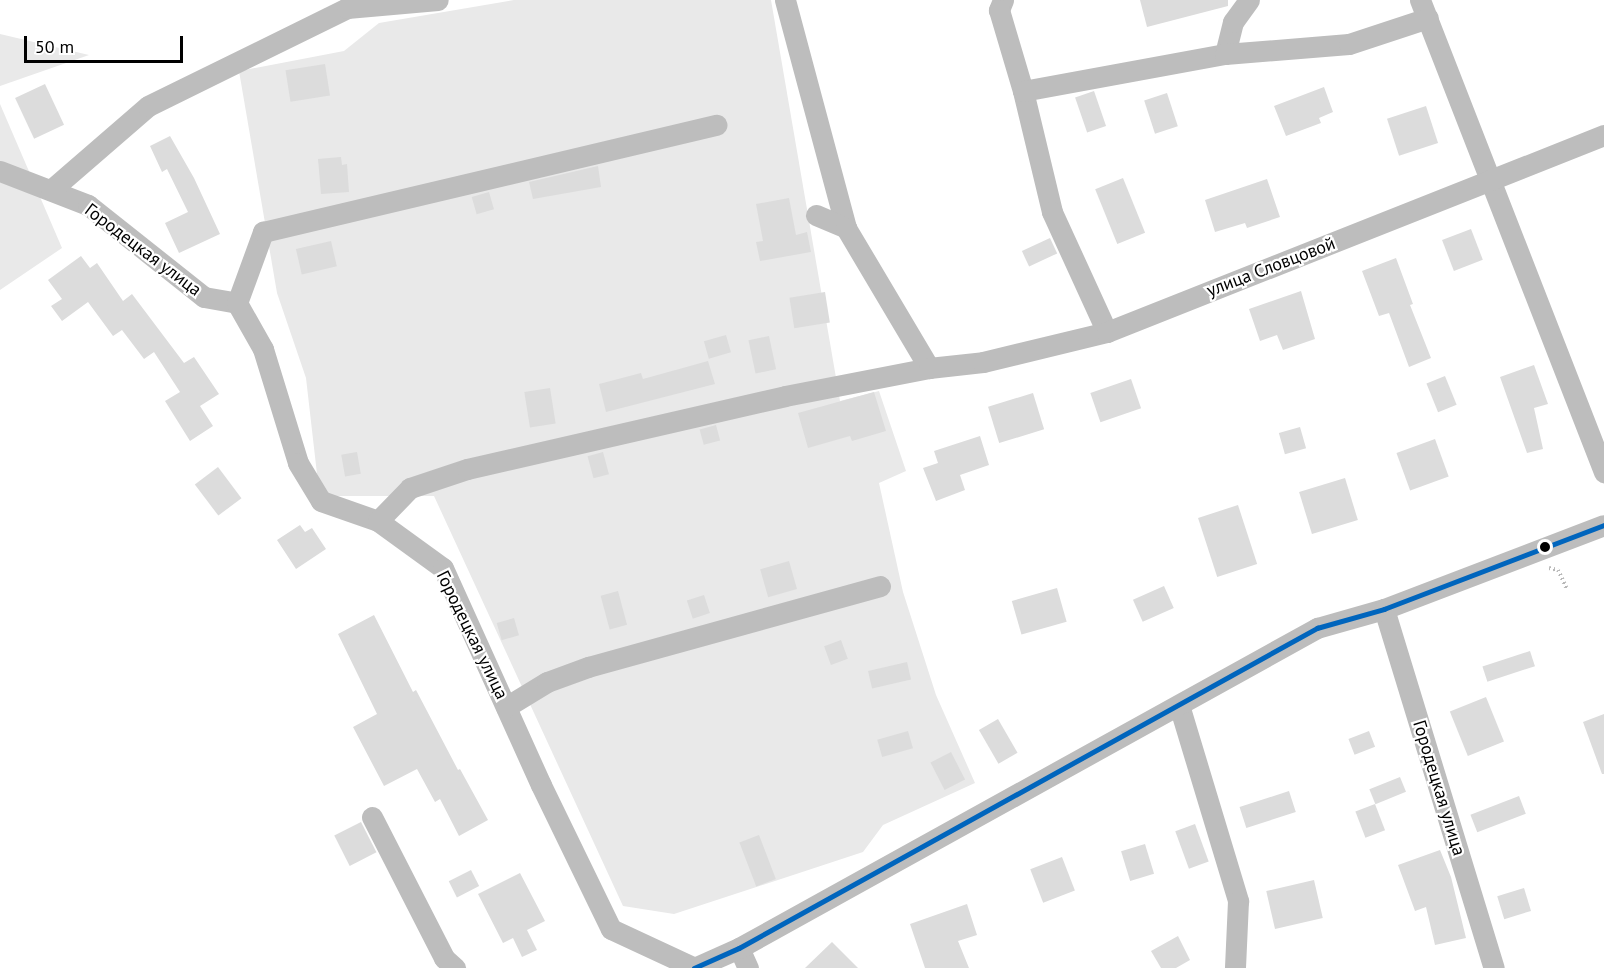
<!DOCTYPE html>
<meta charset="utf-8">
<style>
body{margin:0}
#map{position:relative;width:1604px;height:968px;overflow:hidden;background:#fff;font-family:"PT Sans",sans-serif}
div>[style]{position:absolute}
.green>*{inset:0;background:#e9e9e9}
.building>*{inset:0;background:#dcdcdc;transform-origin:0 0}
.path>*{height:4px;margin-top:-2px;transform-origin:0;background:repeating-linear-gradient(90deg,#b8b8b8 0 1.5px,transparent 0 4.5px)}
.minor>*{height:21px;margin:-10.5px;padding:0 10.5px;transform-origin:10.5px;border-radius:10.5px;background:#bdbdbd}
.bus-1>*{height:4.5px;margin:-2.25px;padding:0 2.25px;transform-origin:2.25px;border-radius:2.25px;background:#0065bd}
.dots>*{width:16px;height:16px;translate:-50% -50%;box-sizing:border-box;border:3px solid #fff;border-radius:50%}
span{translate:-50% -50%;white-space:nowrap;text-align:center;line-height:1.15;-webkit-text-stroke:4.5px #fff;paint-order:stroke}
.street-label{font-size:18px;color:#000}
.scale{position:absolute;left:24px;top:36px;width:159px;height:27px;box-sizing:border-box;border:3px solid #000;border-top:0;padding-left:8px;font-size:18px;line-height:21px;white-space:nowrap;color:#000;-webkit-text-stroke:4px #fff;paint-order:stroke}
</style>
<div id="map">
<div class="green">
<i style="clip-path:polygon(514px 0,771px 0,840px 401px,879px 391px,906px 471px,879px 483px,903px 592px,936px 695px,975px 783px,883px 825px,863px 852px,674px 914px,623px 906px,434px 496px,326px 496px,317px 474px,306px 378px,277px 293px,239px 71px,344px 51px,379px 23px)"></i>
<i style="clip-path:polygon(0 34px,89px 55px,0 86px)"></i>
<i style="clip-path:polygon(0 104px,62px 248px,0 290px)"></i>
</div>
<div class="building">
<i style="clip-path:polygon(1140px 0,1228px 0,1228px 6px,1147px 27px)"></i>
<i style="left:325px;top:64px;width:32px;height:40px;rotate:81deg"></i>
<i style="left:45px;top:84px;width:45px;height:33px;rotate:65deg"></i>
<i style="clip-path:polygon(1324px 87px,1333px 112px,1319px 118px,1321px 123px,1286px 136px,1274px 106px)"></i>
<i style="left:1094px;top:91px;width:37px;height:20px;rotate:71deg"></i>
<i style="left:1167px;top:93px;width:35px;height:24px;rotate:72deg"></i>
<i style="left:1426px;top:106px;width:39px;height:41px;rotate:72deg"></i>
<i style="clip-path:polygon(170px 136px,194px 178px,220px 234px,179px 253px,165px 223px,188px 212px,167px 169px,162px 172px,150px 146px)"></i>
<i style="clip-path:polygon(341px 157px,342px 165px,347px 164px,349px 192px,321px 194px,318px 159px)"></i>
<i style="clip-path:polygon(598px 166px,601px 187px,533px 199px,529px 182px)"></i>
<i style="left:1123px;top:178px;width:59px;height:30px;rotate:68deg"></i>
<i style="clip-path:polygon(1267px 179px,1280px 217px,1247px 228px,1245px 223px,1215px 232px,1205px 200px)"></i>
<i style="left:489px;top:192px;width:18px;height:18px;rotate:74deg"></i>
<i style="clip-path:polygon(789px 198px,796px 235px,807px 232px,811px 252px,760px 261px,756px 242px,763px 241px,756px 204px)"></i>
<i style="left:1471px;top:229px;width:33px;height:31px;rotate:69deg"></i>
<i style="left:1050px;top:238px;width:17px;height:31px;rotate:65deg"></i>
<i style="left:331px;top:241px;width:26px;height:36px;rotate:77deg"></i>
<i style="clip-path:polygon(81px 256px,90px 268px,97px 263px,123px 301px,132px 294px,184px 363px,194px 357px,219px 394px,200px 406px,213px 426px,190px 441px,165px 401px,180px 392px,154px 352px,144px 359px,122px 330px,113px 336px,88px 302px,62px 321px,51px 306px,62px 299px,48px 280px)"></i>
<i style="clip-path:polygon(1396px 258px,1413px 304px,1410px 305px,1431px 358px,1409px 367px,1389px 313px,1379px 316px,1362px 271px)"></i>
<i style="clip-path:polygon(1301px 291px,1315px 339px,1283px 350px,1277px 335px,1260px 341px,1249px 309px)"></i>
<i style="left:825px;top:292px;width:31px;height:36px;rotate:81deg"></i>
<i style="left:726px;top:335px;width:18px;height:23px;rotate:74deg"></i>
<i style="left:769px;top:336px;width:34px;height:21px;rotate:78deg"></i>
<i style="clip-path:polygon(708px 361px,715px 384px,606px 412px,599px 384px,641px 373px,643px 379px)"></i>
<i style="clip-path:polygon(1534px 365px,1548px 404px,1534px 408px,1543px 449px,1527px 453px,1500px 377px)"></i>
<i style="left:1445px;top:376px;width:31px;height:20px;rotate:68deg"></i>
<i style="left:1131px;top:379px;width:31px;height:43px;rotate:71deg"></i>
<i style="left:550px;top:388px;width:36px;height:26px;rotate:81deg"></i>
<i style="clip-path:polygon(874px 392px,886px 431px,852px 441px,850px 436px,808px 448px,798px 413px)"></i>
<i style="left:1033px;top:393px;width:38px;height:47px;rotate:73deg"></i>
<i style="left:716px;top:425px;width:16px;height:17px;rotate:75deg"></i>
<i style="left:1300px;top:427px;width:22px;height:22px;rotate:74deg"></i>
<i style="clip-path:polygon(980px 436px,989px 465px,960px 475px,965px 490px,936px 501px,923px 468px,938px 463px,934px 451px)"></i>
<i style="left:1435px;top:439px;width:40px;height:41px;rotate:70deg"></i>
<i style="left:357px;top:452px;width:22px;height:16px;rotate:80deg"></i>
<i style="left:603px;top:452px;width:23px;height:16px;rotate:75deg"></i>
<i style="left:218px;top:467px;width:39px;height:29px;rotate:53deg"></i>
<i style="left:1345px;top:478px;width:44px;height:48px;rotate:73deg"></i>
<i style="left:1238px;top:505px;width:62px;height:42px;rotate:72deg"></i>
<i style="clip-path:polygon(300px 525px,305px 532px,312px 528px,326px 549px,296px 569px,277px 540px)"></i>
<i style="left:789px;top:561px;width:29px;height:30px;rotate:74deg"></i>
<i style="left:1164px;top:586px;width:24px;height:34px;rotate:66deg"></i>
<i style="left:1057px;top:588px;width:35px;height:47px;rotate:74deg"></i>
<i style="left:618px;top:591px;width:35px;height:18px;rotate:75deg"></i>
<i style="left:704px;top:595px;width:19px;height:18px;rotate:72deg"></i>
<i style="clip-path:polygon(374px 615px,413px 692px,416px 690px,458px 770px,460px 769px,488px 820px,459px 836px,440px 799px,435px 802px,417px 769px,384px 786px,353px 727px,377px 714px,338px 634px)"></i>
<i style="left:514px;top:618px;width:18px;height:18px;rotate:74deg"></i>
<i style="left:841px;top:640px;width:20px;height:18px;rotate:70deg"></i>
<i style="left:1530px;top:651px;width:16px;height:50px;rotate:72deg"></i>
<i style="left:907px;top:662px;width:18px;height:40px;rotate:77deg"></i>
<i style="left:1486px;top:697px;width:48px;height:39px;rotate:68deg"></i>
<i style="clip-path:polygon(1604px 714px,1604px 774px,1602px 774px,1583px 722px)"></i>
<i style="left:998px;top:719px;width:39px;height:22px;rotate:60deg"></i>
<i style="left:908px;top:731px;width:18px;height:32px;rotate:74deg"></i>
<i style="left:1369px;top:731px;width:17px;height:22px;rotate:69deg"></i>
<i style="left:951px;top:752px;width:31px;height:23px;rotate:63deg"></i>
<i style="left:1400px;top:777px;width:16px;height:33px;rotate:68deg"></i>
<i style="left:1289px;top:791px;width:22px;height:52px;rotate:72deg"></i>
<i style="left:1519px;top:796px;width:19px;height:52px;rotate:69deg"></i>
<i style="left:1375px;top:804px;width:28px;height:21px;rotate:69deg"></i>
<i style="left:361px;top:822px;width:34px;height:30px;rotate:63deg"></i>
<i style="left:1195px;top:824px;width:40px;height:21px;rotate:70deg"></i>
<i style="left:759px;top:835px;width:47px;height:21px;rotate:69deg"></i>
<i style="left:1145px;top:844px;width:31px;height:25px;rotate:73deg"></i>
<i style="clip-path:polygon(1440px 850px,1451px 877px,1466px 938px,1435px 945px,1426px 907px,1415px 911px,1398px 865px)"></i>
<i style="left:1062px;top:857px;width:36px;height:34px;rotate:69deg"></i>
<i style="left:471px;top:870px;width:18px;height:25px;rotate:63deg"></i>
<i style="clip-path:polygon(520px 873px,545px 921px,527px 930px,537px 950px,522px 957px,513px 938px,503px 943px,478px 894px)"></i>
<i style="left:1314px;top:880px;width:39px;height:49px;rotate:77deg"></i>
<i style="left:1524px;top:888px;width:24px;height:28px;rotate:73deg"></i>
<i style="clip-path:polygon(967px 904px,977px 935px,958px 941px,969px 968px,925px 968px,910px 924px)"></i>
<i style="clip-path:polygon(1178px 936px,1190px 960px,1176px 968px,1161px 968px,1151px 951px)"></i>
<i style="clip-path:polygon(832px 942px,858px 968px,805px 968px)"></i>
</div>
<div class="path">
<i style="left:1549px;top:568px;width:9px;rotate:13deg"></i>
<i style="left:1558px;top:570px;width:21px;rotate:65deg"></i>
</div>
<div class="minor">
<i style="left:785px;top:0;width:236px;rotate:75deg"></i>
<i style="left:1003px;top:0;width:11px;rotate:112deg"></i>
<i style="left:999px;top:10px;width:84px;rotate:73.5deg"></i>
<i style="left:1023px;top:91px;width:124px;rotate:76.5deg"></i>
<i style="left:1052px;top:212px;width:132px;rotate:65.4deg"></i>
<i style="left:1420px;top:0;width:507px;rotate:68.7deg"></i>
<i style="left:1225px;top:54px;width:33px;rotate:-76deg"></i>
<i style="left:1233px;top:22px;width:27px;rotate:-54deg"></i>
<i style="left:1023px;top:91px;width:205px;rotate:-10.4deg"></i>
<i style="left:1225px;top:54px;width:124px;rotate:-4.6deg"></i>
<i style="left:1349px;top:44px;width:83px;rotate:-18.2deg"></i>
<i style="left:0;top:171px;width:94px;rotate:21.1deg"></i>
<i style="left:88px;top:205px;width:148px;rotate:38.4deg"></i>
<i style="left:204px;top:297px;width:34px;rotate:10deg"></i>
<i style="left:237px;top:303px;width:53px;rotate:60.5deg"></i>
<i style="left:263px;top:349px;width:119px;rotate:72.9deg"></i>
<i style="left:298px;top:463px;width:44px;rotate:58.8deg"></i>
<i style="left:321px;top:501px;width:60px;rotate:19.3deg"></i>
<i style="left:378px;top:521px;width:80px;rotate:35.9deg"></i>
<i style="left:443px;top:568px;width:238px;rotate:65.7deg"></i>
<i style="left:541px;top:785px;width:160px;rotate:64.1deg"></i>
<i style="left:611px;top:929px;width:93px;rotate:24.9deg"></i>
<i style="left:51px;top:190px;width:128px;rotate:-40.9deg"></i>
<i style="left:148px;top:106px;width:222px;rotate:-26.2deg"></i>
<i style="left:347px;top:8px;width:91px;rotate:-5deg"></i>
<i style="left:816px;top:215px;width:33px;rotate:23deg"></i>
<i style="left:846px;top:228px;width:163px;rotate:59.3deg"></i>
<i style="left:237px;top:303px;width:76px;rotate:-69.9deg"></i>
<i style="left:263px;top:232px;width:466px;rotate:-13.3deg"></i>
<i style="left:378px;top:521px;width:46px;rotate:-45.9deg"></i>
<i style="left:410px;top:488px;width:60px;rotate:-18.4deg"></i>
<i style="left:467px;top:469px;width:326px;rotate:-12.9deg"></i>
<i style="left:785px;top:396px;width:147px;rotate:-11deg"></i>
<i style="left:929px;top:368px;width:54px;rotate:-6.3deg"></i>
<i style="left:983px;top:362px;width:128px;rotate:-13.6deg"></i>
<i style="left:1107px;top:332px;width:535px;rotate:-21.62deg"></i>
<i style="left:1384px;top:609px;width:375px;rotate:73deg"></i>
<i style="left:1179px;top:705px;width:205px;rotate:73.2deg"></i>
<i style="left:1238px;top:901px;width:67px;rotate:92.6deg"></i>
<i style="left:506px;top:707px;width:48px;rotate:-31.4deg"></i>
<i style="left:547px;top:682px;width:44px;rotate:-20.1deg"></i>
<i style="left:588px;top:667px;width:303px;rotate:-15.5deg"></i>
<i style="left:372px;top:817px;width:158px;rotate:62.9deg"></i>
<i style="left:444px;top:958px;width:15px;rotate:42deg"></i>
<i style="left:739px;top:948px;width:22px;rotate:66deg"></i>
<i style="left:694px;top:968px;width:49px;rotate:-24deg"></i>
<i style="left:739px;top:948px;width:661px;rotate:-28.97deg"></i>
<i style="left:1317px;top:628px;width:70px;rotate:-15.8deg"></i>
<i style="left:1384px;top:609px;width:235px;rotate:-20.9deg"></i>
</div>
<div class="bus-1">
<i style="left:694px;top:968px;width:49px;rotate:-24deg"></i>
<i style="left:739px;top:948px;width:661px;rotate:-28.97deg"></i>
<i style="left:1317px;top:628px;width:70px;rotate:-15.8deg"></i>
<i style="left:1384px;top:609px;width:235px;rotate:-20.9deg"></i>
</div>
<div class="dots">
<i style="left:1545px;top:547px;background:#000"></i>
</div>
<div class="street-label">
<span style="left:143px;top:250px;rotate:37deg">Городецкая улица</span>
<span style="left:1271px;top:267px;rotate:-21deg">улица Словцовой</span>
<span style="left:472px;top:635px;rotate:64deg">Городецкая улица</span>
<span style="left:1439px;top:788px;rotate:73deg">Городецкая улица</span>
</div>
<div class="scale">50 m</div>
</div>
